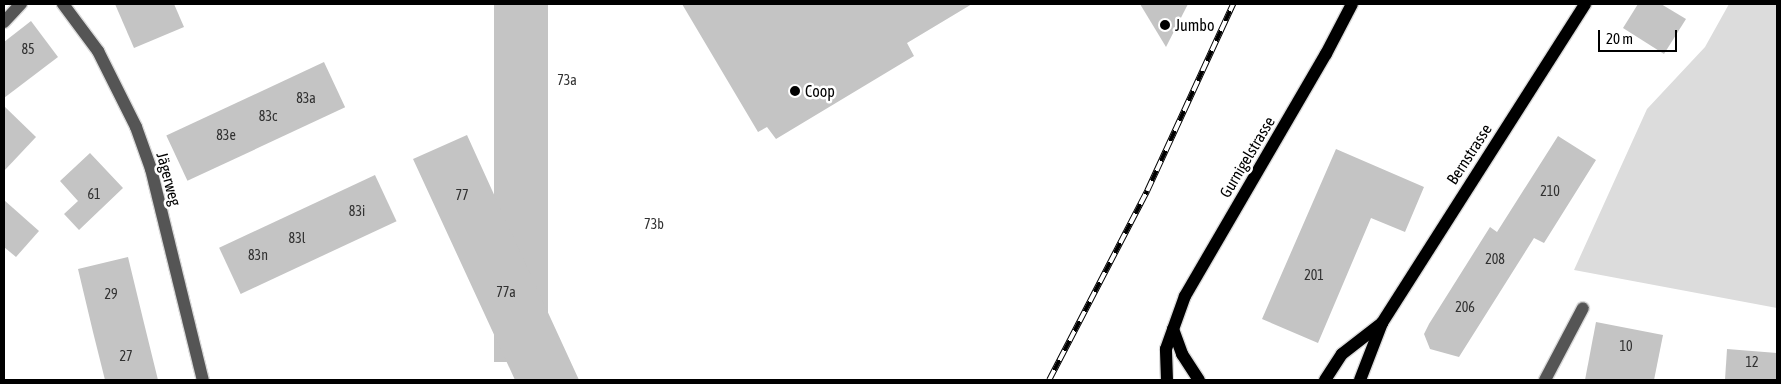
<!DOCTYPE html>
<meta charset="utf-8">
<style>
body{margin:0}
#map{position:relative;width:1781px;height:384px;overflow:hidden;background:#fff;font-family:"Asap Condensed",sans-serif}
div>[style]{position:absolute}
.green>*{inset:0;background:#dcdcdc}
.building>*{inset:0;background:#c4c4c4;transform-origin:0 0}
.roads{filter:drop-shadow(1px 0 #dbdbdb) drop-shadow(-1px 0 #dbdbdb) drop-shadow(0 1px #dbdbdb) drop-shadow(0 -1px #dbdbdb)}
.minor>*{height:12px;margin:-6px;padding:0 6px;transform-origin:6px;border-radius:6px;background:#555}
.major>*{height:12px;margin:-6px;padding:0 6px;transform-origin:6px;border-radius:6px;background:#000}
.rail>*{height:5.5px;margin-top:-2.75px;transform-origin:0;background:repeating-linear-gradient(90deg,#fff 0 11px,#000 0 22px);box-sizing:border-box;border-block:1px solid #000}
.dots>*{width:14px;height:14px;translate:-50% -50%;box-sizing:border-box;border:2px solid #fff;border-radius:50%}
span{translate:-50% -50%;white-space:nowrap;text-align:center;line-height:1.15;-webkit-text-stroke:5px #fff;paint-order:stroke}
.number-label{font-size:14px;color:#313131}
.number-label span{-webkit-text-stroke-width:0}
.poi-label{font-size:16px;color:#000}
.left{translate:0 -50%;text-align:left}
.street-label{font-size:16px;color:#000}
.frame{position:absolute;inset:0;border:5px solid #000;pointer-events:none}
.scale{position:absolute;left:1598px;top:30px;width:79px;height:22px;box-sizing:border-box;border:2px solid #000;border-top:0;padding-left:6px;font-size:15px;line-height:18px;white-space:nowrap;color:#000;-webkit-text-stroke:4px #fff;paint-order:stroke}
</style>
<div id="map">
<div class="green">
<i style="clip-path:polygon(1729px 4px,1777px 4px,1777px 308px,1574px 270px,1647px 109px,1705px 47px)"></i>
</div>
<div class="building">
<i style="clip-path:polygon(115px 4px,174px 4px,184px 27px,134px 48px)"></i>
<i style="left:494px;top:4px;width:54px;height:358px"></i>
<i style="clip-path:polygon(682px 4px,972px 4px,907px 43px,914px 56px,776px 139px,767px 127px,758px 132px)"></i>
<i style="clip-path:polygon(1140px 4px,1188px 4px,1166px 47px)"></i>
<i style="clip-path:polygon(1638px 4px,1661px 4px,1686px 19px,1664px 54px,1623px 28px)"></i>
<i style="clip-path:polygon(31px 21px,58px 57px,4px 98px,4px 42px)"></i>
<i style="left:324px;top:62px;width:50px;height:174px;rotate:65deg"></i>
<i style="clip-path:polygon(4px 106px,36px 137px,4px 171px)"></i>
<i style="clip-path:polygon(467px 135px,511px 232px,579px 380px,515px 380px,413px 159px)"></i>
<i style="clip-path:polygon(1558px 136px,1596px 160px,1544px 243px,1534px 238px,1459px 357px,1430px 349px,1424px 334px,1429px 324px,1490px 227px,1497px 232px)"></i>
<i style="clip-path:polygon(1336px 149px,1424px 187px,1405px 232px,1371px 218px,1318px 343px,1262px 319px)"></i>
<i style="clip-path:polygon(90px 153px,123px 188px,79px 230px,64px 214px,78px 201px,60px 181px)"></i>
<i style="left:375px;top:175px;width:51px;height:172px;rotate:65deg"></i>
<i style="clip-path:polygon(4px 200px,39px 231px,16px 257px,4px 247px)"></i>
<i style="clip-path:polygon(128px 257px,143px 319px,158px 380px,105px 380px,93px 332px,78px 269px)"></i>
<i style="clip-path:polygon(1596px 322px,1663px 335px,1654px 380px,1585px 380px)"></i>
<i style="clip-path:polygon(1727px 349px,1777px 353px,1777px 380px,1725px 380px)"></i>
</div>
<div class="roads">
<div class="minor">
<i style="left:63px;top:4px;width:59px;rotate:53.3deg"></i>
<i style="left:98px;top:51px;width:85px;rotate:63.4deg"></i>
<i style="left:136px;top:127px;width:45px;rotate:70.3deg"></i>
<i style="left:151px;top:169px;width:217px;rotate:76.2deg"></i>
<i style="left:4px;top:22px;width:25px;rotate:-47deg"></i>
<i style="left:1545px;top:380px;width:81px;rotate:-62.2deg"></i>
</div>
<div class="major">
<i style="left:1173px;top:329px;width:27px;rotate:70deg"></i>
<i style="left:1182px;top:354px;width:31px;rotate:57deg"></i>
<i style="left:1167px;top:380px;width:31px;rotate:-92deg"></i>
<i style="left:1166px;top:349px;width:56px;rotate:-70.3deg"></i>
<i style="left:1185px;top:296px;width:280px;rotate:-59.8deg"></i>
<i style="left:1326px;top:54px;width:56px;rotate:-62.5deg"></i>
<i style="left:1325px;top:380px;width:31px;rotate:-57deg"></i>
<i style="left:1342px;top:354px;width:51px;rotate:-37.8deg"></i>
<i style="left:1360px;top:380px;width:61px;rotate:-68.9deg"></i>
<i style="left:1382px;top:323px;width:378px;rotate:-57.5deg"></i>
</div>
</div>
<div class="rail">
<i style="left:1049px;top:380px;width:213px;rotate:-62.6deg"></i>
<i style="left:1147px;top:191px;width:206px;rotate:-65.3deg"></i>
</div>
<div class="dots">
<i style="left:1165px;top:25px;background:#000"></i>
<i style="left:795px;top:91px;background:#000"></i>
</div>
<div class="number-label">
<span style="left:28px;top:49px">85</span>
<span style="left:567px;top:80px">73a</span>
<span style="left:306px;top:98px">83a</span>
<span style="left:268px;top:116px">83c</span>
<span style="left:226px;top:135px">83e</span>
<span style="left:1550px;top:191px">210</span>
<span style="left:94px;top:194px">61</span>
<span style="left:462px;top:195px">77</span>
<span style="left:357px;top:211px">83i</span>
<span style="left:654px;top:224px">73b</span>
<span style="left:297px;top:238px">83l</span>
<span style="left:258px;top:255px">83n</span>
<span style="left:1495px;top:259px">208</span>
<span style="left:1314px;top:275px">201</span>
<span style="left:506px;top:292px">77a</span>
<span style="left:111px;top:294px">29</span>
<span style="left:1465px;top:307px">206</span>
<span style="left:1626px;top:346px">10</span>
<span style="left:126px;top:356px">27</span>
<span style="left:1752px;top:362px">12</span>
</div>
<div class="poi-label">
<span class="left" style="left:1175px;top:25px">Jumbo</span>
<span class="left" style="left:805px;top:91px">Coop</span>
</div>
<div class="street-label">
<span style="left:1469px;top:154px;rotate:-57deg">Bernstrasse</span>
<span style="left:1247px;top:157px;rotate:-59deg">Gurnigelstrasse</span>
<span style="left:169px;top:179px;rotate:75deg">Jägerweg</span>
</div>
<div class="frame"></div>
<div class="scale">20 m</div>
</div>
